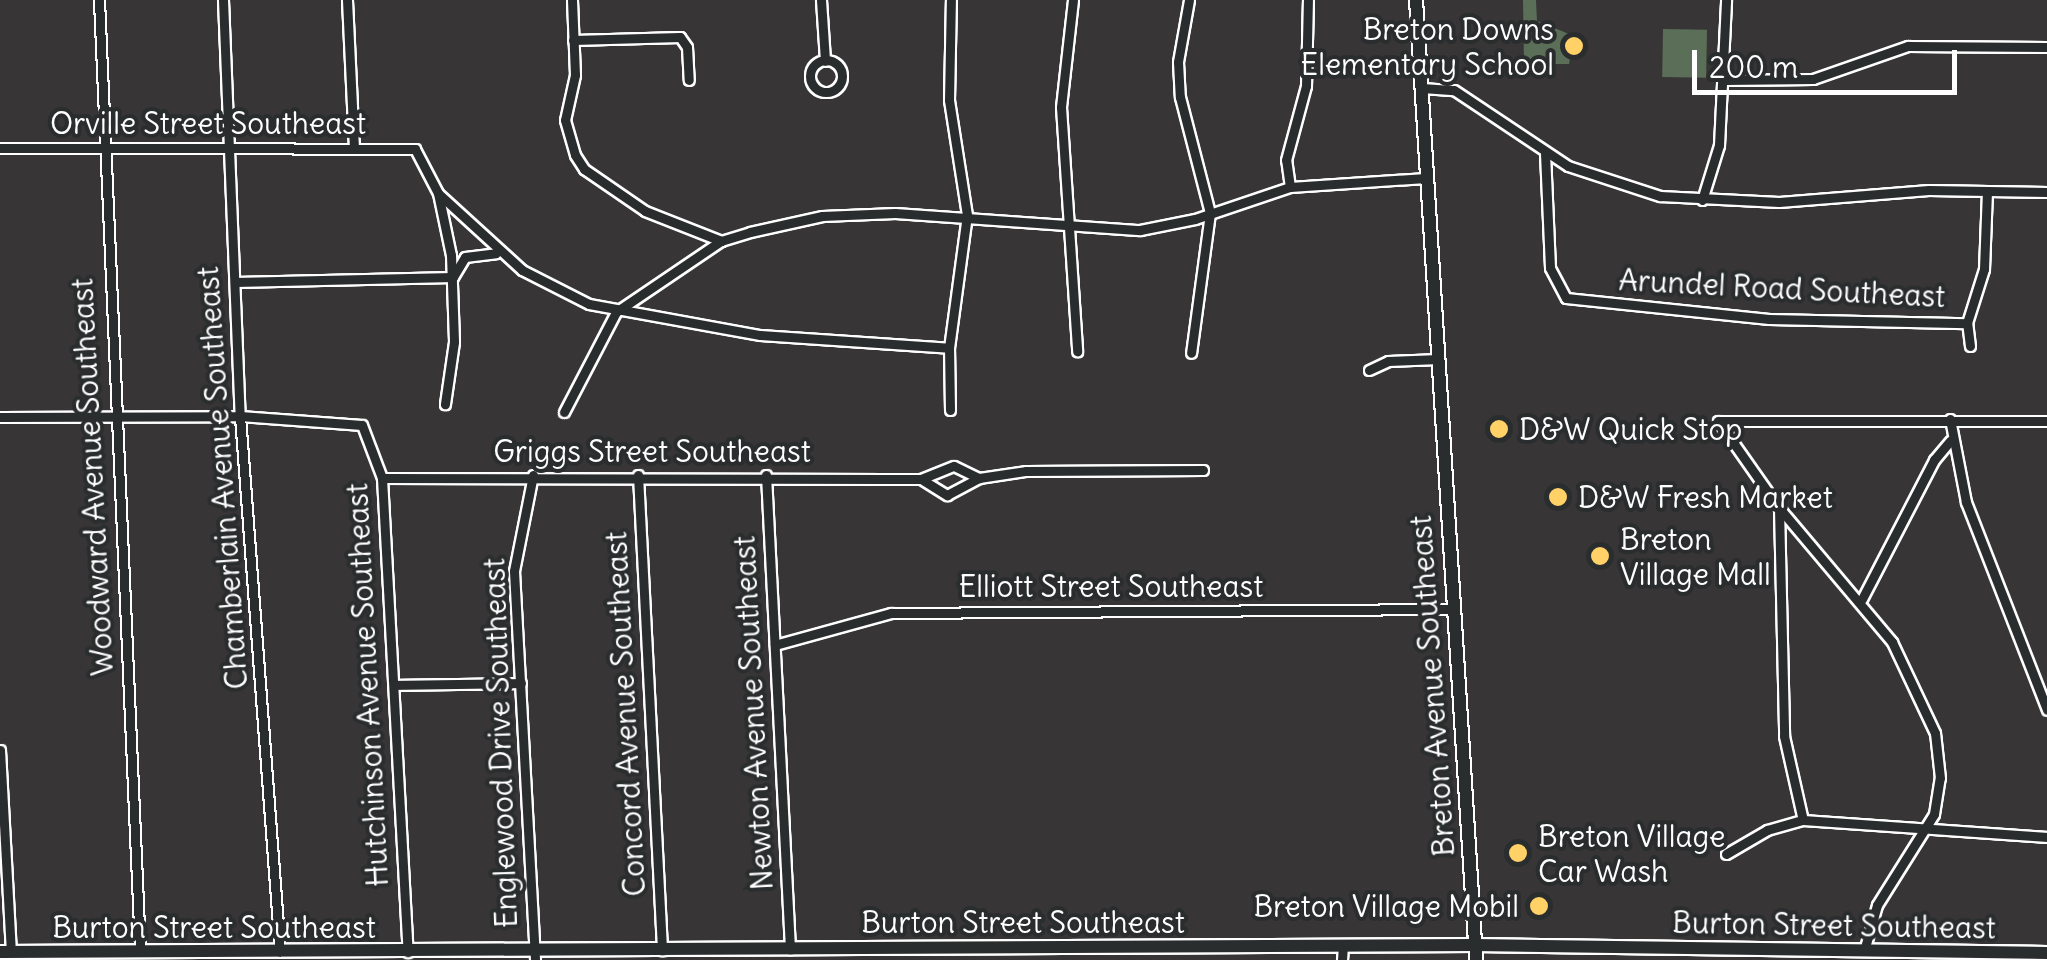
<!DOCTYPE html>
<style>
body{margin:0}
#map{position:relative;width:2047px;height:960px;overflow:hidden;background:#373535;font-family:Delius,sans-serif}
div>[style]{position:absolute}
.green>*{inset:0;background:#5b6e57;transform-origin:0 0}
.roads{filter:drop-shadow(2px 0 #fff) drop-shadow(-2px 0 #fff) drop-shadow(0 2px #fff) drop-shadow(0 -2px #fff)}
.minor>*{height:9px;margin:-4.5px;padding:0 4.5px;transform-origin:4.5px;border-radius:4.5px;background:#2a2d2e}
.minor>.ring{margin:-4.5px;padding:0;box-sizing:content-box;background:none;border:9px solid #2a2d2e;border-radius:50%}
.secondary>*{height:12px;margin:-6px;padding:0 6px;transform-origin:6px;border-radius:6px;background:#2a2d2e}
.dots>*{width:28px;height:28px;translate:-50% -50%;box-sizing:border-box;border:5px solid #2a2d2e;border-radius:50%}
span{translate:-50% -50%;white-space:nowrap;text-align:center;line-height:1.15;-webkit-text-stroke:8px #2a2d2e;paint-order:stroke}
.poi-label{font-size:30px;color:#fff}
.right{translate:-100% -50%;text-align:right}
.left{translate:0 -50%;text-align:left}
.street-label{font-size:30px;color:#fff}
.scale{position:absolute;left:1692px;top:50px;width:265px;height:45px;box-sizing:border-box;border:5px solid #fff;border-top:0;padding-left:12px;font-size:30px;line-height:35px;white-space:nowrap;color:#fff;-webkit-text-stroke:8px #2a2d2e;paint-order:stroke}
</style>
<div id="map">
<div class="green">
<i style="clip-path:polygon(1523px 0,1536px 0,1537px 21px,1574px 36px,1569px 64px,1524px 64px)"></i>
<i style="left:1663px;top:29px;width:44px;height:48px;rotate:1deg"></i>
</div>
<div class="roads">
<div class="minor">
<i style="left:99px;top:0;width:953px;rotate:87.53deg"></i>
<i style="left:223px;top:0;width:416px;rotate:87.7deg"></i>
<i style="left:240px;top:416px;width:537px;rotate:85.73deg"></i>
<i style="left:347px;top:0;width:147px;rotate:87.3deg"></i>
<i style="left:572px;top:0;width:75px;rotate:87.7deg"></i>
<i style="left:575px;top:75px;width:46px;rotate:102.5deg"></i>
<i style="left:565px;top:120px;width:36px;rotate:74deg"></i>
<i style="left:575px;top:155px;width:17px;rotate:57deg"></i>
<i style="left:584px;top:169px;width:74px;rotate:34.5deg"></i>
<i style="left:645px;top:211px;width:82px;rotate:21.5deg"></i>
<i style="left:821px;top:0;width:61px;rotate:86.2deg"></i>
<i style="left:1073px;top:0;width:108px;rotate:96.4deg"></i>
<i style="left:1061px;top:107px;width:245px;rotate:86.2deg"></i>
<i style="left:1189px;top:0;width:63px;rotate:100.1deg"></i>
<i style="left:1178px;top:62px;width:35px;rotate:87deg"></i>
<i style="left:1180px;top:97px;width:120px;rotate:75.5deg"></i>
<i style="left:1210px;top:213px;width:141px;rotate:97.7deg"></i>
<i style="left:573px;top:40px;width:107px;rotate:-1.6deg"></i>
<i style="left:680px;top:37px;width:12px;rotate:55deg"></i>
<i style="left:687px;top:47px;width:33px;rotate:87deg"></i>
<i class="ring" style="left:810px;top:60px;width:23px;height:23px"></i>
<i style="left:1724px;top:80px;width:89px;rotate:-0.6deg"></i>
<i style="left:1813px;top:79px;width:101px;rotate:-19.2deg"></i>
<i style="left:1908px;top:46px;width:139px;rotate:0.4deg"></i>
<i style="left:1422px;top:88px;width:32px;rotate:4deg"></i>
<i style="left:1454px;top:90px;width:137px;rotate:33.7deg"></i>
<i style="left:1568px;top:166px;width:97px;rotate:18.1deg"></i>
<i style="left:1660px;top:196px;width:119px;rotate:2.9deg"></i>
<i style="left:1779px;top:202px;width:150px;rotate:-4.6deg"></i>
<i style="left:1929px;top:190px;width:118px;rotate:1deg"></i>
<i style="left:0;top:148px;width:415px;rotate:0.1deg"></i>
<i style="left:415px;top:149px;width:50px;rotate:62.4deg"></i>
<i style="left:438px;top:193px;width:63px;rotate:78.2deg"></i>
<i style="left:451px;top:255px;width:87px;rotate:88deg"></i>
<i style="left:454px;top:342px;width:63px;rotate:98.3deg"></i>
<i style="left:1545px;top:153px;width:115px;rotate:87.5deg"></i>
<i style="left:1550px;top:268px;width:34px;rotate:62deg"></i>
<i style="left:1566px;top:298px;width:204px;rotate:5.9deg"></i>
<i style="left:1769px;top:319px;width:198px;rotate:1.2deg"></i>
<i style="left:1290px;top:187px;width:27px;rotate:-98deg"></i>
<i style="left:1286px;top:160px;width:77px;rotate:-74.9deg"></i>
<i style="left:1306px;top:86px;width:86px;rotate:-88.7deg"></i>
<i style="left:440px;top:195px;width:111px;rotate:42.4deg"></i>
<i style="left:522px;top:270px;width:75px;rotate:26.9deg"></i>
<i style="left:589px;top:304px;width:174px;rotate:10.3deg"></i>
<i style="left:760px;top:335px;width:189px;rotate:3.9deg"></i>
<i style="left:1702px;top:200px;width:58px;rotate:-72.8deg"></i>
<i style="left:1719px;top:145px;width:145px;rotate:-87.2deg"></i>
<i style="left:235px;top:282px;width:218px;rotate:-1.3deg"></i>
<i style="left:453px;top:277px;width:23px;rotate:-59deg"></i>
<i style="left:465px;top:257px;width:31px;rotate:-7deg"></i>
<i style="left:1970px;top:346px;width:23px;rotate:-97deg"></i>
<i style="left:1967px;top:323px;width:57px;rotate:-72.5deg"></i>
<i style="left:1984px;top:269px;width:78px;rotate:-87.8deg"></i>
<i style="left:1369px;top:370px;width:21px;rotate:-25deg"></i>
<i style="left:1388px;top:361px;width:51px;rotate:-2.2deg"></i>
<i style="left:950px;top:410px;width:62px;rotate:-90.9deg"></i>
<i style="left:949px;top:348px;width:134px;rotate:-82.3deg"></i>
<i style="left:967px;top:215px;width:116px;rotate:-98.9deg"></i>
<i style="left:949px;top:100px;width:100px;rotate:-88.9deg"></i>
<i style="left:564px;top:412px;width:113px;rotate:-62.5deg"></i>
<i style="left:616px;top:312px;width:127px;rotate:-34.1deg"></i>
<i style="left:721px;top:241px;width:30px;rotate:-17deg"></i>
<i style="left:750px;top:232px;width:74px;rotate:-12.5deg"></i>
<i style="left:822px;top:216px;width:73px;rotate:-2.4deg"></i>
<i style="left:895px;top:213px;width:246px;rotate:4deg"></i>
<i style="left:1140px;top:230px;width:56px;rotate:-11.3deg"></i>
<i style="left:1195px;top:219px;width:100px;rotate:-18.6deg"></i>
<i style="left:1290px;top:187px;width:136px;rotate:-3.8deg"></i>
<i style="left:0;top:417px;width:240px;rotate:-0.2deg"></i>
<i style="left:240px;top:416px;width:122px;rotate:4.2deg"></i>
<i style="left:362px;top:425px;width:57px;rotate:69.3deg"></i>
<i style="left:382px;top:478px;width:475px;rotate:86.9deg"></i>
<i style="left:1950px;top:419px;width:85px;rotate:79.1deg"></i>
<i style="left:1966px;top:502px;width:223px;rotate:68.7deg"></i>
<i style="left:533px;top:475px;width:98px;rotate:101.2deg"></i>
<i style="left:514px;top:571px;width:390px;rotate:86.9deg"></i>
<i style="left:638px;top:475px;width:476px;rotate:87.1deg"></i>
<i style="left:766px;top:475px;width:475px;rotate:87.1deg"></i>
<i style="left:382px;top:478px;width:539px;rotate:0.11deg"></i>
<i style="left:921px;top:479px;width:35px;rotate:-22deg"></i>
<i style="left:954px;top:466px;width:28px;rotate:26deg"></i>
<i style="left:921px;top:479px;width:31px;rotate:32deg"></i>
<i style="left:947px;top:495px;width:36px;rotate:-28deg"></i>
<i style="left:979px;top:478px;width:48px;rotate:-8.5deg"></i>
<i style="left:1026px;top:471px;width:177px;rotate:-0.3deg"></i>
<i style="left:1779px;top:508px;width:228px;rotate:88.7deg"></i>
<i style="left:1784px;top:736px;width:86px;rotate:77.3deg"></i>
<i style="left:1862px;top:599px;width:157px;rotate:-62.6deg"></i>
<i style="left:1934px;top:460px;width:25px;rotate:-50deg"></i>
<i style="left:775px;top:645px;width:120px;rotate:-15.4deg"></i>
<i style="left:891px;top:613px;width:562px;rotate:-0.41deg"></i>
<i style="left:394px;top:685px;width:127px;rotate:-0.9deg"></i>
<i style="left:0;top:750px;width:202px;rotate:86.9deg"></i>
<i style="left:1726px;top:854px;width:48px;rotate:-30.3deg"></i>
<i style="left:1767px;top:830px;width:37px;rotate:-16deg"></i>
<i style="left:1803px;top:820px;width:245px;rotate:4deg"></i>
<i style="left:1864px;top:951px;width:48px;rotate:-74.2deg"></i>
<i style="left:1877px;top:905px;width:107px;rotate:-57.9deg"></i>
<i style="left:1934px;top:814px;width:36px;rotate:-81deg"></i>
<i style="left:1940px;top:778px;width:45px;rotate:-96.3deg"></i>
<i style="left:1935px;top:733px;width:101px;rotate:-115.3deg"></i>
<i style="left:1892px;top:642px;width:175px;rotate:-130.1deg"></i>
<i style="left:1779px;top:508px;width:106px;rotate:-125deg"></i>
<i style="left:1718px;top:421px;width:329px"></i>
<i style="left:1342px;top:960px;width:15px;rotate:-86deg"></i>
</div>
<div class="secondary">
<i style="left:1416px;top:0;width:962px;rotate:86.42deg"></i>
<i style="left:0;top:952px;width:1475px;rotate:-0.27deg"></i>
<i style="left:1475px;top:945px;width:572px;rotate:0.8deg"></i>
</div>
</div>
<div class="dots">
<i style="left:1574px;top:46px;background:#ffd166"></i>
<i style="left:1499px;top:429px;background:#ffd166"></i>
<i style="left:1558px;top:497px;background:#ffd166"></i>
<i style="left:1600px;top:556px;background:#ffd166"></i>
<i style="left:1518px;top:853px;background:#ffd166"></i>
<i style="left:1539px;top:906px;background:#ffd166"></i>
</div>
<div class="poi-label">
<span class="right" style="left:1554px;top:46px">Breton Downs<br>Elementary School</span>
<span class="left" style="left:1519px;top:429px">D&amp;W Quick Stop</span>
<span class="left" style="left:1578px;top:497px">D&amp;W Fresh Market</span>
<span class="left" style="left:1620px;top:556px">Breton<br>Village Mall</span>
<span class="left" style="left:1538px;top:853px">Breton Village<br>Car Wash</span>
<span class="right" style="left:1519px;top:906px">Breton Village Mobil</span>
</div>
<div class="street-label">
<span style="left:208px;top:123px">Orville Street Southeast</span>
<span style="left:1782px;top:288px;rotate:3deg">Arundel Road Southeast</span>
<span style="left:652px;top:451px">Griggs Street Southeast</span>
<span style="left:92px;top:477px;rotate:-93deg">Woodward Avenue Southeast</span>
<span style="left:222px;top:478px;rotate:-94deg">Chamberlain Avenue Southeast</span>
<span style="left:1111px;top:586px">Elliott Street Southeast</span>
<span style="left:367px;top:685px;rotate:-93deg">Hutchinson Avenue Southeast</span>
<span style="left:1432px;top:686px;rotate:-94deg">Breton Avenue Southeast</span>
<span style="left:753px;top:713px;rotate:-93deg">Newton Avenue Southeast</span>
<span style="left:625px;top:714px;rotate:-93deg">Concord Avenue Southeast</span>
<span style="left:500px;top:743px;rotate:-92deg">Englewood Drive Southeast</span>
<span style="left:1023px;top:922px">Burton Street Southeast</span>
<span style="left:1834px;top:925px;rotate:1deg">Burton Street Southeast</span>
<span style="left:214px;top:927px">Burton Street Southeast</span>
</div>
<div class="scale">200 m</div>
</div>
